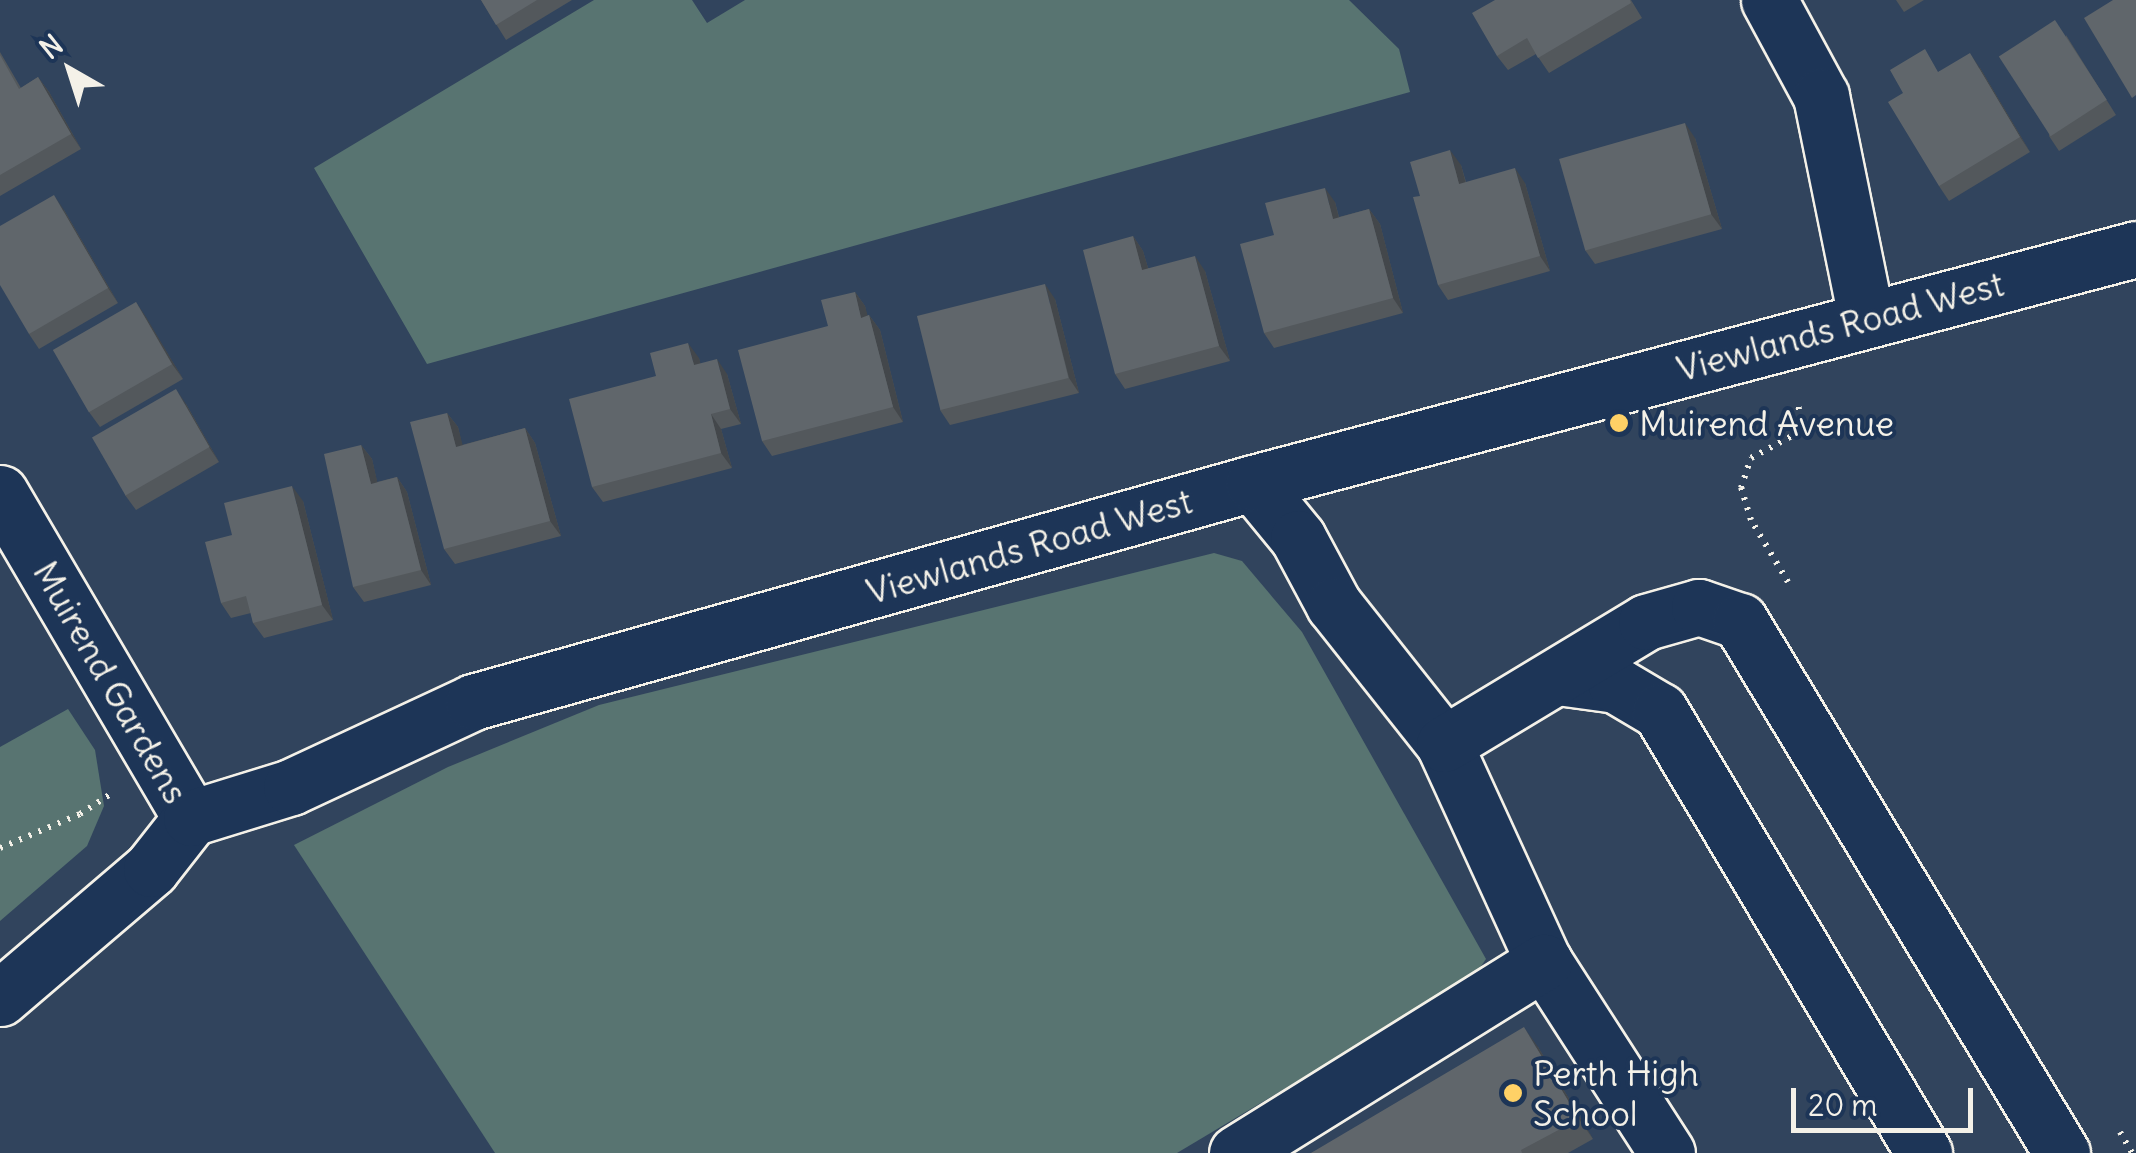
<!DOCTYPE html>
<style>
body{margin:0}
#map{position:relative;width:2136px;height:1153px;overflow:hidden;background:#31445d;font-family:Delius,sans-serif}
div>[style]{position:absolute}
.green>*{inset:0;background:#587471}
.path>*{height:6px;margin-top:-3px;transform-origin:0;background:repeating-linear-gradient(90deg,#f4f1e8 0 2.5px,transparent 0 10.5px)}
.roads{filter:drop-shadow(2px 0 #f4f1e8) drop-shadow(-2px 0 #f4f1e8) drop-shadow(0 2px #f4f1e8) drop-shadow(0 -2px #f4f1e8)}
.minor>*{height:55px;margin:-27.5px;padding:0 27.5px;transform-origin:27.5px;border-radius:27.5px;background:#1d3557}
.wall>*{inset:0;background:#53585c}
.shaded-wall>*{inset:0;background:#43474b}
.building>*{inset:0;background:#60666b;transform-origin:0 0}
.dots>*{width:28px;height:28px;translate:-50% -50%;box-sizing:border-box;border:5px solid #1d3557;border-radius:50%}
span{translate:-50% -50%;white-space:nowrap;text-align:center;line-height:1.15;-webkit-text-stroke:8px #1d3557;paint-order:stroke}
.street-label{font-size:35px;color:#f4f1e8}
.poi-label{font-size:35px;color:#f4f1e8}
.left{translate:0 -50%;text-align:left}
.north{position:absolute;left:20px;top:20px;width:100px;height:100px;-webkit-text-stroke:8px #1d3557;paint-order:stroke;rotate:321deg;font-size:28px;font-weight:700;line-height:40px;text-align:center;color:#f4f1e8}
.north::after{content:'';display:block;margin:auto;width:35px;height:45px;background:#f4f1e8;clip-path:polygon(50% 0,100% 100%,50% 72%,0 100%)}
.scale{position:absolute;left:1791px;top:1088px;width:182px;height:45px;box-sizing:border-box;border:5px solid #f4f1e8;border-top:0;padding-left:12px;font-size:30px;line-height:35px;white-space:nowrap;color:#f4f1e8;-webkit-text-stroke:8px #1d3557;paint-order:stroke}
</style>
<div id="map">
<div class="green">
<i style="clip-path:polygon(594px 0,692px 0,707px 23px,745px 0,1349px 0,1399px 49px,1410px 92px,427px 364px,314px 168px)"></i>
<i style="clip-path:polygon(1214px 553px,1242px 561px,1302px 632px,1486px 959px,1475px 975px,1177px 1153px,495px 1153px,294px 845px,448px 767px,599px 705px)"></i>
<i style="clip-path:polygon(68px 709px,95px 750px,104px 806px,87px 846px,0 921px,0 747px)"></i>
</div>
<div class="path">
<i style="left:1788px;top:582px;width:72px;rotate:-120.8deg"></i>
<i style="left:1751px;top:520px;width:34px;rotate:-107deg"></i>
<i style="left:1741px;top:488px;width:32px;rotate:-72deg"></i>
<i style="left:1751px;top:458px;width:59px;rotate:-28.3deg"></i>
<i style="left:1803px;top:430px;width:31px;rotate:-101deg"></i>
<i style="left:0;top:848px;width:87px;rotate:-23deg"></i>
<i style="left:80px;top:814px;width:37px;rotate:-33deg"></i>
<i style="left:2120px;top:1132px;width:24px;rotate:60deg"></i>
</div>
<div class="roads">
<div class="minor">
<i style="left:1769px;top:0;width:109px;rotate:61.6deg"></i>
<i style="left:1821px;top:96px;width:227px;rotate:78.5deg"></i>
<i style="left:1253px;top:483px;width:71px;rotate:50.7deg"></i>
<i style="left:1298px;top:538px;width:76px;rotate:61.8deg"></i>
<i style="left:1334px;top:605px;width:177px;rotate:51.6deg"></i>
<i style="left:1444px;top:744px;width:240px;rotate:65.4deg"></i>
<i style="left:1544px;top:962px;width:227px;rotate:57.2deg"></i>
<i style="left:0;top:493px;width:377px;rotate:59.6deg"></i>
<i style="left:1558px;top:677px;width:59px;rotate:7.9deg"></i>
<i style="left:1616px;top:685px;width:51px;rotate:30.6deg"></i>
<i style="left:1660px;top:711px;width:515px;rotate:59.15deg"></i>
<i style="left:1444px;top:744px;width:236px;rotate:-31.1deg"></i>
<i style="left:1646px;top:622px;width:55px;rotate:-15.8deg"></i>
<i style="left:1699px;top:607px;width:43px;rotate:18.9deg"></i>
<i style="left:1740px;top:621px;width:622px;rotate:58.82deg"></i>
<i style="left:0;top:998px;width:199px;rotate:-40.5deg"></i>
<i style="left:151px;top:869px;width:65px;rotate:-51.9deg"></i>
<i style="left:191px;top:818px;width:105px;rotate:-17.2deg"></i>
<i style="left:291px;top:787px;width:201px;rotate:-25deg"></i>
<i style="left:473px;top:702px;width:810px;rotate:-15.68deg"></i>
<i style="left:1253px;top:483px;width:913px;rotate:-14.84deg"></i>
<i style="left:1237px;top:1153px;width:362px;rotate:-31.9deg"></i>
</div>
</div>
<div class="wall">
<i style="clip-path:polygon(481px 0,572px 0,506px 40px)"></i>
<i style="clip-path:polygon(1495px 0,1631px 0,1642px 18px,1549px 73px,1536px 54px,1508px 70px,1497px 56px)"></i>
<i style="clip-path:polygon(1896px 0,1924px 0,1904px 12px)"></i>
<i style="clip-path:polygon(2066px 35px,2116px 115px,2059px 151px,2049px 136px)"></i>
<i style="clip-path:polygon(0 52px,21px 88px,38px 77px,49px 92px,81px 149px,0 196px)"></i>
<i style="clip-path:polygon(1980px 68px,2030px 152px,1949px 201px,1939px 186px,1939px 71px)"></i>
<i style="clip-path:polygon(1695px 138px,1722px 229px,1595px 264px,1585px 250px)"></i>
<i style="clip-path:polygon(1461px 165px,1466px 182px,1525px 183px,1550px 271px,1448px 300px,1438px 285px,1420px 196px)"></i>
<i style="clip-path:polygon(1335px 202px,1339px 217px,1369px 209px,1380px 224px,1403px 313px,1274px 348px,1264px 333px,1274px 235px)"></i>
<i style="clip-path:polygon(64px 210px,118px 303px,39px 349px,29px 334px)"></i>
<i style="clip-path:polygon(1133px 236px,1143px 251px,1148px 268px,1205px 271px,1230px 361px,1125px 389px,1115px 374px)"></i>
<i style="clip-path:polygon(855px 292px,865px 306px,867px 316px,869px 315px,880px 330px,903px 422px,772px 456px,762px 441px,828px 326px)"></i>
<i style="clip-path:polygon(1055px 299px,1079px 393px,950px 425px,940px 410px)"></i>
<i style="clip-path:polygon(136px 302px,183px 379px,100px 427px,89px 412px)"></i>
<i style="clip-path:polygon(699px 358px,700px 364px,727px 374px,741px 424px,721px 429px,732px 468px,603px 502px,592px 487px,656px 376px)"></i>
<i style="clip-path:polygon(186px 404px,219px 462px,136px 510px,125px 495px)"></i>
<i style="clip-path:polygon(447px 413px,458px 427px,462px 445px,525px 428px,535px 443px,561px 536px,455px 564px,444px 549px)"></i>
<i style="clip-path:polygon(361px 445px,372px 459px,377px 482px,397px 477px,407px 492px,431px 585px,364px 602px,353px 587px)"></i>
<i style="clip-path:polygon(303px 501px,333px 620px,264px 638px,253px 623px,251px 613px,231px 618px,221px 603px,232px 535px)"></i>
<i style="clip-path:polygon(1538px 1047px,1593px 1139px,1568px 1153px,1311px 1153px)"></i>
</div>
<div class="shaded-wall">
<i style="clip-path:polygon(1970px 53px,1980px 68px,2030px 152px,2020px 137px)"></i>
<i style="clip-path:polygon(38px 77px,49px 92px,81px 149px,71px 134px)"></i>
<i style="clip-path:polygon(1685px 123px,1695px 138px,1722px 229px,1711px 214px)"></i>
<i style="clip-path:polygon(1450px 150px,1461px 165px,1470px 199px,1459px 184px)"></i>
<i style="clip-path:polygon(1515px 168px,1525px 183px,1550px 271px,1540px 256px)"></i>
<i style="clip-path:polygon(1325px 188px,1335px 202px,1343px 234px,1333px 219px)"></i>
<i style="clip-path:polygon(54px 195px,64px 210px,118px 303px,108px 288px)"></i>
<i style="clip-path:polygon(1369px 209px,1380px 224px,1403px 313px,1393px 298px)"></i>
<i style="clip-path:polygon(1133px 236px,1143px 251px,1153px 285px,1142px 270px)"></i>
<i style="clip-path:polygon(1195px 256px,1205px 271px,1230px 361px,1219px 346px)"></i>
<i style="clip-path:polygon(1045px 284px,1055px 299px,1079px 393px,1069px 378px)"></i>
<i style="clip-path:polygon(855px 292px,865px 306px,872px 332px,861px 318px)"></i>
<i style="clip-path:polygon(136px 302px,146px 317px,183px 379px,172px 364px)"></i>
<i style="clip-path:polygon(869px 315px,880px 330px,903px 422px,893px 407px)"></i>
<i style="clip-path:polygon(688px 343px,699px 358px,705px 380px,694px 365px)"></i>
<i style="clip-path:polygon(717px 359px,727px 374px,741px 424px,730px 409px)"></i>
<i style="clip-path:polygon(176px 389px,186px 404px,219px 462px,209px 447px)"></i>
<i style="clip-path:polygon(447px 413px,458px 427px,467px 462px,456px 447px)"></i>
<i style="clip-path:polygon(711px 414px,721px 429px,732px 468px,721px 453px)"></i>
<i style="clip-path:polygon(525px 428px,535px 443px,561px 536px,550px 521px)"></i>
<i style="clip-path:polygon(361px 445px,372px 459px,381px 498px,371px 484px)"></i>
<i style="clip-path:polygon(397px 477px,407px 492px,431px 585px,421px 570px)"></i>
<i style="clip-path:polygon(292px 486px,303px 501px,333px 620px,322px 605px)"></i>
<i style="clip-path:polygon(1524px 1027px,1538px 1047px,1593px 1139px,1579px 1119px)"></i>
</div>
<div class="building">
<i style="clip-path:polygon(481px 0,537px 0,496px 25px)"></i>
<i style="clip-path:polygon(1495px 0,1630px 0,1631px 3px,1538px 58px,1527px 38px,1497px 56px,1472px 13px)"></i>
<i style="clip-path:polygon(2113px 0,2136px 0,2136px 95px,2132px 98px,2084px 18px)"></i>
<i style="left:2055px;top:20px;width:95px;height:67px;rotate:57deg"></i>
<i style="clip-path:polygon(1925px 49px,1938px 72px,1970px 53px,2020px 137px,1939px 186px,1888px 102px,1903px 93px,1890px 70px)"></i>
<i style="clip-path:polygon(0 55px,19px 89px,38px 77px,71px 134px,0 175px)"></i>
<i style="left:1685px;top:123px;width:95px;height:131px;rotate:74deg"></i>
<i style="clip-path:polygon(1450px 150px,1459px 184px,1515px 168px,1540px 256px,1438px 285px,1413px 197px,1420px 196px,1410px 162px)"></i>
<i style="clip-path:polygon(1325px 188px,1333px 219px,1369px 209px,1393px 298px,1264px 333px,1240px 244px,1274px 235px,1265px 203px)"></i>
<i style="clip-path:polygon(54px 195px,108px 288px,29px 334px,0 285px,0 226px)"></i>
<i style="clip-path:polygon(1133px 236px,1142px 270px,1195px 256px,1219px 346px,1115px 374px,1083px 250px)"></i>
<i style="left:1045px;top:284px;width:97px;height:132px;rotate:76deg"></i>
<i style="clip-path:polygon(855px 292px,861px 318px,869px 315px,893px 407px,762px 441px,738px 350px,828px 326px,821px 300px)"></i>
<i style="left:136px;top:302px;width:72px;height:96px;rotate:60deg"></i>
<i style="clip-path:polygon(688px 343px,694px 365px,717px 359px,730px 409px,711px 414px,721px 453px,592px 487px,569px 399px,656px 376px,650px 353px)"></i>
<i style="left:176px;top:389px;width:67px;height:97px;rotate:60deg"></i>
<i style="clip-path:polygon(447px 413px,456px 447px,525px 428px,550px 521px,444px 549px,410px 422px)"></i>
<i style="clip-path:polygon(361px 445px,371px 484px,397px 477px,421px 570px,353px 587px,324px 454px)"></i>
<i style="clip-path:polygon(292px 486px,322px 605px,253px 623px,246px 596px,221px 603px,205px 542px,232px 535px,224px 503px)"></i>
<i style="clip-path:polygon(1524px 1027px,1579px 1119px,1521px 1150px,1522px 1153px,1311px 1153px)"></i>
</div>
<div class="dots">
<i style="left:1619px;top:423px;background:#ffd166"></i>
<i style="left:1513px;top:1093px;background:#ffd166"></i>
</div>
<div class="street-label">
<span style="left:1840px;top:326px;rotate:-15deg">Viewlands Road West</span>
<span style="left:1029px;top:546px;rotate:-16deg">Viewlands Road West</span>
<span style="left:111px;top:682px;rotate:60deg">Muirend Gardens</span>
</div>
<div class="poi-label">
<span class="left" style="left:1639px;top:423px">Muirend Avenue</span>
<span class="left" style="left:1533px;top:1093px">Perth High<br>School</span>
</div>
<div class="north">N</div>
<div class="scale">20 m</div>
</div>
